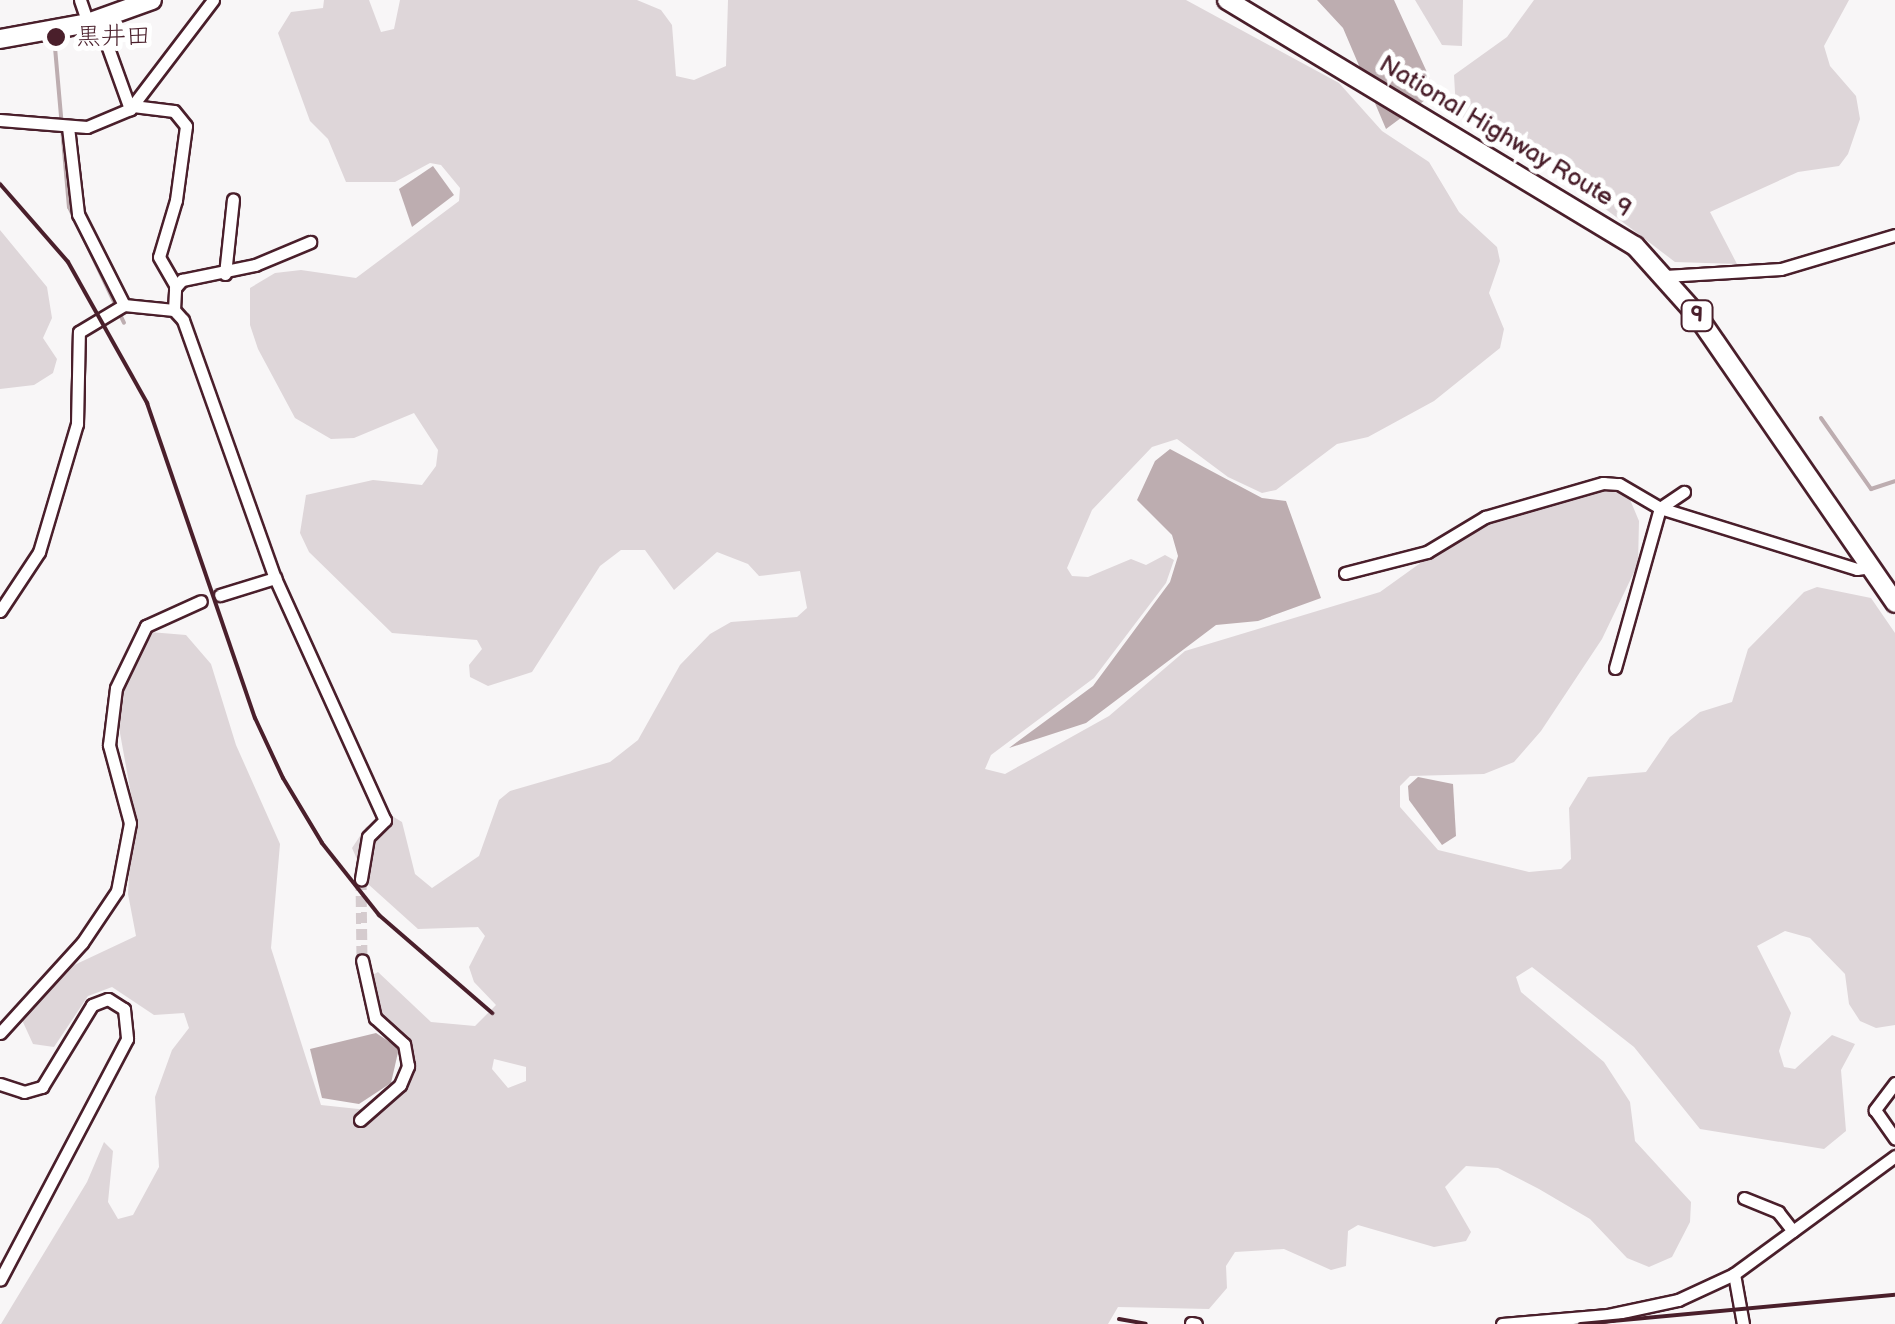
<!DOCTYPE html>
<meta charset="utf-8">
<style>
body{margin:0}
#map{position:relative;width:1895px;height:1324px;overflow:hidden;background:#f8f6f7;font-family:"Balsamiq Sans","Klee One",sans-serif}
div>[style]{position:absolute}
.green>*{inset:0;background:#ded6d9}
.water>*{inset:0;background:#bdadb0}
.stream>*{height:4px;margin:-2px;padding:0 2px;transform-origin:2px;border-radius:2px;background:#bdadb0}
.minor-tunnel>*{height:11px;margin-top:-5.5px;transform-origin:0;background:repeating-linear-gradient(90deg,#d5cbce 0 11px,transparent 0 16.5px)}
.roads{filter:drop-shadow(2px 0 #4a1f2b) drop-shadow(-2px 0 #4a1f2b) drop-shadow(0 2px #4a1f2b) drop-shadow(0 -2px #4a1f2b)}
.minor>*{height:11px;margin:-5.5px;padding:0 5.5px;transform-origin:5.5px;border-radius:5.5px;background:#fff}
.highway>*{height:18px;margin:-9px;padding:0 9px;transform-origin:9px;border-radius:9px;background:#fff}
.rail>*{height:4px;margin:-2px;padding:0 2px;transform-origin:2px;border-radius:2px;background:#4a1f2b}
.dots>*{width:28px;height:28px;translate:-50% -50%;box-sizing:border-box;border:5px solid #fff;border-radius:50%}
span{translate:-50% -50%;white-space:nowrap;text-align:center;line-height:1.15;-webkit-text-stroke:10px #fff;paint-order:stroke}
.shield-label span{padding:2px 8px;background:#fff;border:2px solid;border-radius:8px;-webkit-text-stroke-width:0}
.shield-label{font-size:22px;color:#4a1f2b;font-weight:700}
.poi-label{font-size:25px;color:#4a1f2b}
.left{translate:0 -50%;text-align:left}
.street-label{font-size:25px;color:#4a1f2b}
</style>
<div id="map">
<div class="green">
<i style="clip-path:polygon(evenodd,324px 0,369px 0,381px 32px,394px 29px,400px 0,637px 0,661px 10px,672px 25px,676px 76px,694px 80px,726px 66px,728px 0,1186px 0,1339px 83px,1382px 131px,1429px 162px,1459px 212px,1497px 247px,1500px 261px,1489px 293px,1504px 329px,1500px 348px,1434px 401px,1368px 437px,1337px 444px,1276px 490px,1262px 493px,1228px 477px,1177px 439px,1152px 447px,1092px 510px,1067px 568px,1072px 576px,1088px 577px,1131px 559px,1146px 565px,1165px 555px,1174px 560px,1166px 583px,1094px 678px,991px 755px,985px 769px,1005px 774px,1109px 716px,1185px 651px,1380px 592px,1465px 531px,1517px 510px,1590px 488px,1626px 490px,1639px 521px,1638px 564px,1602px 639px,1541px 731px,1514px 762px,1484px 774px,1410px 776px,1400px 786px,1400px 807px,1438px 850px,1529px 872px,1561px 869px,1571px 859px,1569px 808px,1588px 777px,1646px 772px,1670px 737px,1700px 712px,1732px 702px,1748px 649px,1804px 592px,1817px 587px,1871px 598px,1895px 633px,1895px 1025px,1876px 1028px,1860px 1021px,1849px 1004px,1845px 974px,1810px 938px,1785px 931px,1757px 946px,1791px 1013px,1779px 1051px,1784px 1067px,1795px 1069px,1832px 1035px,1855px 1044px,1841px 1070px,1846px 1131px,1824px 1149px,1700px 1129px,1634px 1047px,1532px 967px,1516px 977px,1521px 992px,1604px 1062px,1630px 1102px,1635px 1141px,1691px 1202px,1690px 1222px,1672px 1257px,1649px 1267px,1627px 1258px,1590px 1219px,1539px 1189px,1498px 1168px,1466px 1166px,1445px 1187px,1471px 1232px,1466px 1241px,1434px 1247px,1358px 1225px,1348px 1231px,1346px 1266px,1331px 1270px,1284px 1249px,1235px 1252px,1226px 1266px,1227px 1288px,1209px 1309px,1118px 1307px,1108px 1324px,1px 1324px,87px 1182px,104px 1142px,113px 1151px,108px 1202px,118px 1219px,133px 1215px,159px 1167px,155px 1097px,172px 1050px,189px 1028px,184px 1013px,154px 1015px,112px 987px,88px 996px,54px 1047px,33px 1044px,22px 1020px,70px 967px,136px 936px,128px 894px,133px 805px,118px 722px,122px 685px,150px 632px,186px 635px,211px 664px,236px 745px,280px 844px,271px 948px,321px 1105px,377px 1111px,409px 1079px,414px 1053px,383px 1019px,371px 976px,378px 972px,431px 1022px,475px 1026px,496px 1005px,474px 982px,469px 967px,485px 936px,478px 927px,418px 929px,368px 884px,352px 848px,366px 827px,392px 816px,402px 822px,415px 874px,432px 888px,479px 856px,499px 800px,510px 791px,610px 762px,638px 740px,680px 665px,710px 634px,731px 622px,797px 617px,807px 608px,800px 571px,759px 576px,748px 564px,717px 552px,674px 590px,645px 550px,621px 550px,600px 566px,532px 672px,488px 686px,470px 677px,469px 665px,482px 649px,477px 640px,392px 633px,309px 552px,300px 533px,306px 495px,373px 480px,422px 485px,436px 466px,438px 450px,414px 413px,354px 438px,331px 439px,295px 418px,258px 349px,250px 325px,250px 288px,275px 273px,301px 270px,356px 278px,459px 201px,460px 188px,441px 165px,430px 163px,395px 182px,346px 182px,328px 139px,310px 121px,278px 33px,291px 12px,323px 8px,324px 0,494px 1059px,526px 1067px,526px 1081px,508px 1088px,492px 1069px,494px 1059px)"></i>
<i style="clip-path:polygon(1415px 0,1463px 0,1462px 46px,1442px 45px)"></i>
<i style="clip-path:polygon(1534px 0,1849px 0,1824px 46px,1830px 66px,1856px 96px,1860px 119px,1848px 154px,1839px 166px,1798px 172px,1710px 212px,1737px 264px,1675px 262px,1498px 127px,1463px 118px,1456px 110px,1454px 75px,1507px 37px)"></i>
<i style="clip-path:polygon(0 230px,47px 287px,52px 318px,43px 338px,57px 359px,53px 373px,34px 385px,0 389px)"></i>
</div>
<div class="water">
<i style="clip-path:polygon(1317px 0,1394px 0,1436px 92px,1386px 129px,1343px 28px)"></i>
<i style="clip-path:polygon(433px 166px,454px 195px,412px 227px,399px 189px)"></i>
<i style="clip-path:polygon(1170px 449px,1262px 498px,1286px 501px,1321px 598px,1258px 621px,1216px 625px,1086px 723px,1009px 748px,1093px 686px,1170px 582px,1178px 556px,1172px 535px,1137px 500px,1155px 461px)"></i>
<i style="clip-path:polygon(1418px 777px,1453px 784px,1456px 836px,1442px 845px,1409px 800px,1408px 786px)"></i>
<i style="clip-path:polygon(376px 1033px,399px 1048px,391px 1083px,359px 1104px,322px 1098px,310px 1049px)"></i>
</div>
<div class="stream">
<i style="left:54px;top:36px;width:172px;rotate:85deg"></i>
<i style="left:69px;top:207px;width:128px;rotate:64.6deg"></i>
<i style="left:1821px;top:418px;width:87px;rotate:54.8deg"></i>
<i style="left:1871px;top:489px;width:25px;rotate:-18deg"></i>
</div>
<div class="minor-tunnel">
<i style="left:361px;top:879px;width:81px;rotate:89.3deg"></i>
</div>
<div class="roads">
<div class="minor">
<i style="left:80px;top:0;width:24px;rotate:71deg"></i>
<i style="left:98px;top:20px;width:95px;rotate:70.2deg"></i>
<i style="left:133px;top:106px;width:41px;rotate:7deg"></i>
<i style="left:174px;top:111px;width:19px;rotate:51deg"></i>
<i style="left:186px;top:126px;width:75px;rotate:97.7deg"></i>
<i style="left:176px;top:200px;width:59px;rotate:106.6deg"></i>
<i style="left:159px;top:257px;width:34px;rotate:60deg"></i>
<i style="left:0;top:120px;width:87px;rotate:4.6deg"></i>
<i style="left:87px;top:127px;width:47px;rotate:-22.7deg"></i>
<i style="left:130px;top:109px;width:137px;rotate:-52.7deg"></i>
<i style="left:68px;top:127px;width:88px;rotate:83.4deg"></i>
<i style="left:78px;top:214px;width:102px;rotate:63.2deg"></i>
<i style="left:225px;top:274px;width:75px;rotate:-83.9deg"></i>
<i style="left:1665px;top:276px;width:116px;rotate:-3.5deg"></i>
<i style="left:1781px;top:269px;width:119px;rotate:-16.6deg"></i>
<i style="left:174px;top:310px;width:22px;rotate:-87deg"></i>
<i style="left:175px;top:288px;width:11px;rotate:-49deg"></i>
<i style="left:182px;top:280px;width:75px;rotate:-11.6deg"></i>
<i style="left:255px;top:265px;width:60px;rotate:-22.7deg"></i>
<i style="left:1345px;top:573px;width:85px;rotate:-14.4deg"></i>
<i style="left:1427px;top:552px;width:68px;rotate:-31.1deg"></i>
<i style="left:1485px;top:517px;width:123px;rotate:-16.1deg"></i>
<i style="left:1603px;top:483px;width:16px;rotate:4deg"></i>
<i style="left:1619px;top:484px;width:48px;rotate:30.3deg"></i>
<i style="left:1660px;top:508px;width:206px;rotate:17.2deg"></i>
<i style="left:1857px;top:569px;width:15px;rotate:-8deg"></i>
<i style="left:220px;top:595px;width:58px;rotate:-17.2deg"></i>
<i style="left:0;top:611px;width:71px;rotate:-56.5deg"></i>
<i style="left:39px;top:552px;width:134px;rotate:-73.5deg"></i>
<i style="left:77px;top:424px;width:92px;rotate:-88.8deg"></i>
<i style="left:79px;top:332px;width:52px;rotate:-31deg"></i>
<i style="left:124px;top:305px;width:50px;rotate:5.7deg"></i>
<i style="left:174px;top:310px;width:13px;rotate:48deg"></i>
<i style="left:183px;top:320px;width:274px;rotate:70.4deg"></i>
<i style="left:275px;top:578px;width:266px;rotate:65.6deg"></i>
<i style="left:385px;top:820px;width:24px;rotate:135deg"></i>
<i style="left:368px;top:837px;width:43px;rotate:99.5deg"></i>
<i style="left:1615px;top:668px;width:166px;rotate:-74.3deg"></i>
<i style="left:1660px;top:508px;width:29px;rotate:-34deg"></i>
<i style="left:0;top:1033px;width:122px;rotate:-47.7deg"></i>
<i style="left:82px;top:943px;width:63px;rotate:-56.1deg"></i>
<i style="left:117px;top:891px;width:69px;rotate:-79.2deg"></i>
<i style="left:130px;top:823px;width:81px;rotate:-105.1deg"></i>
<i style="left:109px;top:745px;width:57px;rotate:-83deg"></i>
<i style="left:116px;top:688px;width:69px;rotate:-64.2deg"></i>
<i style="left:146px;top:626px;width:60px;rotate:-24.4deg"></i>
<i style="left:1895px;top:1083px;width:34px;rotate:127deg"></i>
<i style="left:1875px;top:1110px;width:35px;rotate:55deg"></i>
<i style="left:0;top:1084px;width:25px;rotate:18deg"></i>
<i style="left:24px;top:1092px;width:19px;rotate:-16deg"></i>
<i style="left:42px;top:1087px;width:96px;rotate:-58.6deg"></i>
<i style="left:92px;top:1005px;width:17px;rotate:-21deg"></i>
<i style="left:108px;top:999px;width:19px;rotate:32deg"></i>
<i style="left:124px;top:1009px;width:30px;rotate:84deg"></i>
<i style="left:127px;top:1039px;width:272px;rotate:117.8deg"></i>
<i style="left:360px;top:1120px;width:53px;rotate:-41.2deg"></i>
<i style="left:400px;top:1085px;width:21px;rotate:-67deg"></i>
<i style="left:408px;top:1066px;width:22px;rotate:-100deg"></i>
<i style="left:404px;top:1044px;width:39px;rotate:-138deg"></i>
<i style="left:375px;top:1018px;width:59px;rotate:-102.6deg"></i>
<i style="left:1744px;top:1198px;width:37px;rotate:22deg"></i>
<i style="left:1778px;top:1212px;width:24px;rotate:52deg"></i>
<i style="left:1191px;top:1323px;width:5px;rotate:11deg"></i>
<i style="left:1502px;top:1324px;width:106px;rotate:-4.9deg"></i>
<i style="left:1608px;top:1315px;width:72px;rotate:-12.1deg"></i>
<i style="left:1678px;top:1300px;width:62px;rotate:-24.9deg"></i>
<i style="left:1743px;top:1324px;width:51px;rotate:-100.2deg"></i>
<i style="left:1734px;top:1274px;width:200px;rotate:-36.2deg"></i>
</div>
<div class="highway">
<i style="left:1227px;top:0;width:476px;rotate:31.1deg"></i>
<i style="left:1635px;top:246px;width:91px;rotate:48.1deg"></i>
<i style="left:1696px;top:314px;width:351px;rotate:55.4deg"></i>
<i style="left:0;top:39px;width:89px;rotate:-10.3deg"></i>
<i style="left:88px;top:23px;width:68px;rotate:-19.8deg"></i>
</div>
</div>
<div class="rail">
<i style="left:0;top:184px;width:103px;rotate:48.9deg"></i>
<i style="left:68px;top:262px;width:162px;rotate:60.7deg"></i>
<i style="left:147px;top:403px;width:333px;rotate:71.1deg"></i>
<i style="left:255px;top:718px;width:66px;rotate:65deg"></i>
<i style="left:283px;top:778px;width:76px;rotate:59deg"></i>
<i style="left:322px;top:843px;width:92px;rotate:51.6deg"></i>
<i style="left:379px;top:915px;width:150px;rotate:40.9deg"></i>
<i style="left:1119px;top:1319px;width:27px;rotate:10deg"></i>
<i style="left:1580px;top:1324px;width:316px;rotate:-5.3deg"></i>
</div>
<div class="dots">
<i style="left:56px;top:37px;background:#4a1f2b"></i>
</div>
<div class="shield-label">
<span style="left:1697px;top:316px">9</span>
</div>
<div class="poi-label">
<span class="left" style="left:76px;top:37px">黒井田</span>
</div>
<div class="street-label">
<span style="left:1505px;top:137px;rotate:31deg">National Highway Route 9</span>
</div>
</div>
